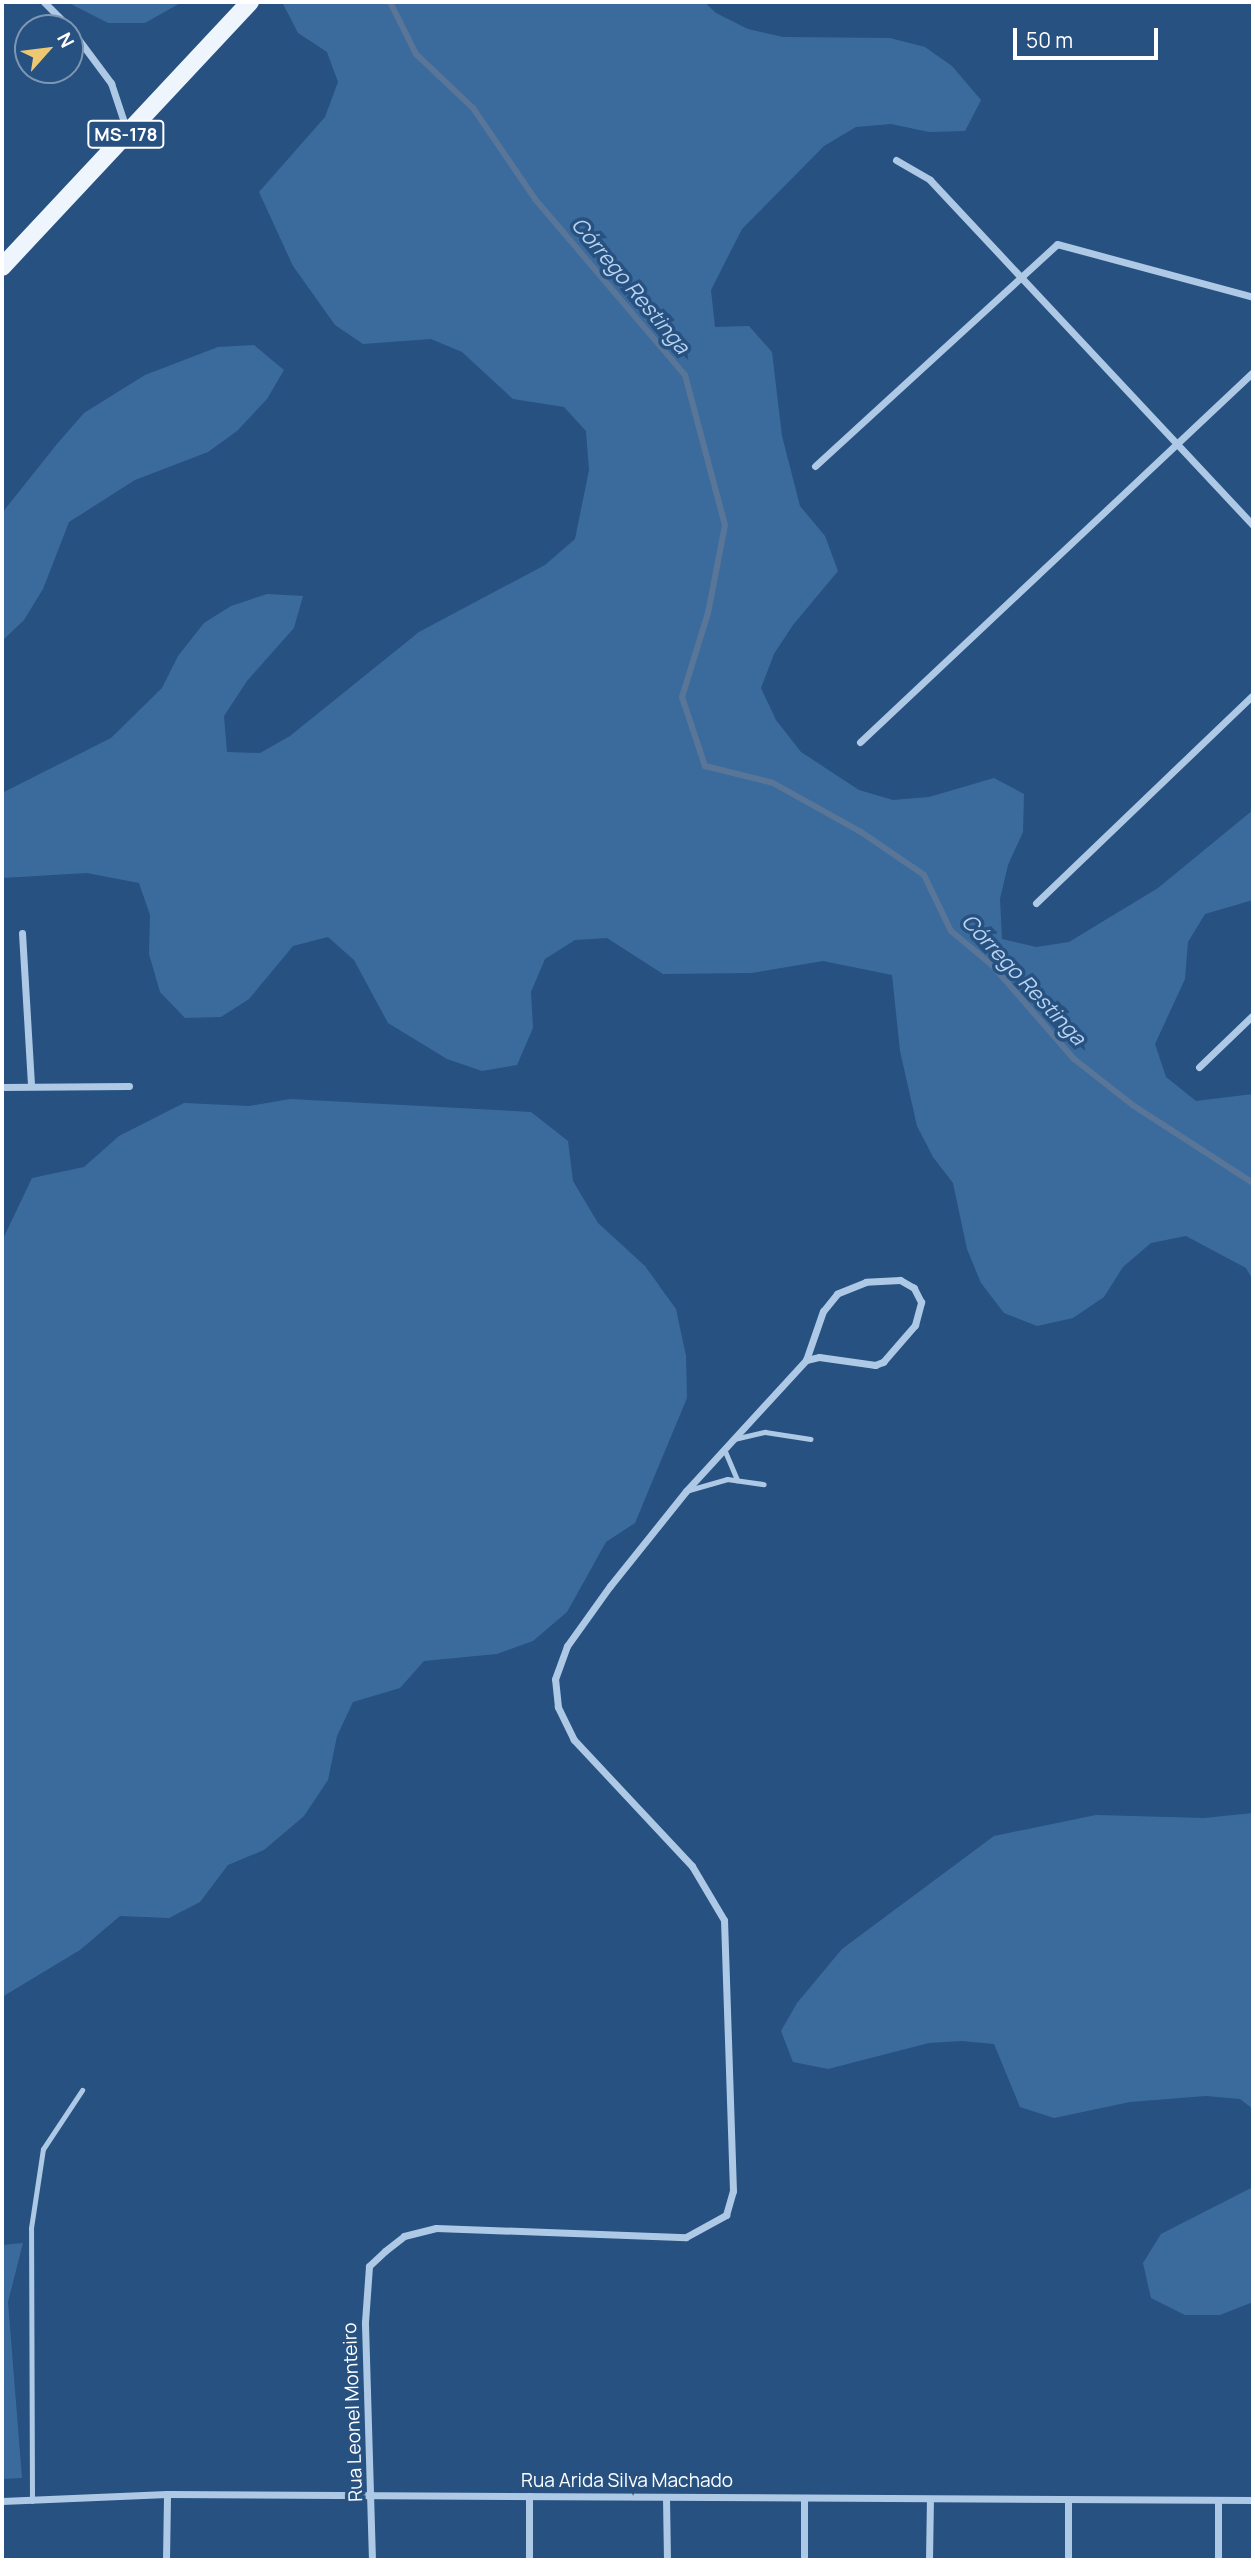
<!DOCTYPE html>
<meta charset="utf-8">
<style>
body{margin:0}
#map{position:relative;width:1255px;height:2562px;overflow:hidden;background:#275180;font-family:Manrope,sans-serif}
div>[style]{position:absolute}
.green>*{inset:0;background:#3b6b9d}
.stream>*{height:6px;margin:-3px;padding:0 3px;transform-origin:3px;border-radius:3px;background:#597698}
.lane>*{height:5px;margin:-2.5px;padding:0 2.5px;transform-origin:2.5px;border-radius:2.5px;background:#aec9e6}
.street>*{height:7px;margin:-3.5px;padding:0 3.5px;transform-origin:3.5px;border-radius:3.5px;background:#aec9e6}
.primary>*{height:18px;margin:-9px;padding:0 9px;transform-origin:9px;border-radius:9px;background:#eef5fd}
span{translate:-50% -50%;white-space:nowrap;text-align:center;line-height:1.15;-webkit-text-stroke:7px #275180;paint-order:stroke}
.shield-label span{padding:2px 5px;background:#275180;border:2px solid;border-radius:5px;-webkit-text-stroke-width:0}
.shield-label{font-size:18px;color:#fff;font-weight:700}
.street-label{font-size:19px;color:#fff}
.water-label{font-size:21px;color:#b9d3ee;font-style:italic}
.frame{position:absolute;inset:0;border:4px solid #fff;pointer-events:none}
.north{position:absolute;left:14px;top:14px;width:70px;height:70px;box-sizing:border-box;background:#275180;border:2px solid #7d97b3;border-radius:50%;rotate:62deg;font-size:19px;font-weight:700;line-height:28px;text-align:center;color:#fff}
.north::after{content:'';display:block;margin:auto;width:24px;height:32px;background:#eec773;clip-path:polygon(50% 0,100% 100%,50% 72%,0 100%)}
.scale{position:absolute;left:1013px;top:28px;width:145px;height:32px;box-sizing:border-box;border:4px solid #fff;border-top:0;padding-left:9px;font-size:21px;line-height:24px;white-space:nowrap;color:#fff;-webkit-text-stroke:5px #275180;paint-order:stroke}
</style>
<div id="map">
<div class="green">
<i style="clip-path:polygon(67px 2px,182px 2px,145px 23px,108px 23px)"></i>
<i style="clip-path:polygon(282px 2px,704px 2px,716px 13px,748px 29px,783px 37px,890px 38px,925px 47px,952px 66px,981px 100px,965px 131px,929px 132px,891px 124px,856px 127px,824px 146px,742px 229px,711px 290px,715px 327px,749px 326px,772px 352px,782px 436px,800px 506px,825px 536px,838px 571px,793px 625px,774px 654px,761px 688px,776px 720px,801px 752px,859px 790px,893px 800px,929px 797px,994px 778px,1024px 794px,1023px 832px,1008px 865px,1000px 899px,1002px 939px,1036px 947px,1069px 942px,1158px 888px,1253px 810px,1253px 900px,1205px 914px,1188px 942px,1185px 979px,1155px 1044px,1166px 1077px,1196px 1101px,1253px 1094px,1253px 1280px,1246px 1268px,1186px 1236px,1151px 1243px,1123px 1267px,1104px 1297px,1073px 1318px,1037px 1326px,1004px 1313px,981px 1283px,967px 1249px,953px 1183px,933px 1157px,917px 1126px,900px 1051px,892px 975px,823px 961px,752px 973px,663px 974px,607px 938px,575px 940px,545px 959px,531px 992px,533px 1028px,517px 1065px,482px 1071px,447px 1059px,388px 1023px,354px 960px,328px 937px,293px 946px,249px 999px,221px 1017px,185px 1018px,160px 992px,149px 954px,150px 915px,139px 883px,87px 873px,2px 878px,2px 793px,111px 738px,162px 688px,178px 656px,204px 623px,231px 606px,267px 594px,303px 596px,294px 628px,247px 681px,224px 716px,227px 752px,260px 753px,290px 736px,419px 632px,545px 565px,575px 539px,589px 470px,586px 431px,564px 407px,513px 399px,462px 352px,431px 339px,363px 344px,335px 325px,293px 266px,259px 192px,325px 117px,338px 82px,327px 52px,298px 33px)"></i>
<i style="clip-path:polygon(254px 345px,284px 370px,267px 399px,237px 431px,208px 452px,135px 480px,69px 522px,43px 589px,24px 620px,2px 641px,2px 513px,57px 444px,84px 413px,145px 375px,218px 347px)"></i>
<i style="clip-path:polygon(290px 1099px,531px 1112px,568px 1141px,573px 1181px,598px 1223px,645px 1266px,676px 1309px,686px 1356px,687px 1398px,635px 1523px,606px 1542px,567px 1612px,533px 1641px,497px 1654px,424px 1661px,400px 1688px,353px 1702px,337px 1736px,328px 1780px,304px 1816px,264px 1850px,228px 1865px,200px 1902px,169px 1918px,120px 1916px,80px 1950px,2px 1997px,2px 1241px,32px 1178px,84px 1167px,119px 1136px,184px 1103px,249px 1106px)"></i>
<i style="clip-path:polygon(1253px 1813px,1253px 2109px,1240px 2099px,1206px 2096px,1130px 2102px,1054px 2118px,1020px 2107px,994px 2044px,962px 2041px,929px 2043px,828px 2069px,793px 2062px,781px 2031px,797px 2003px,842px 1949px,994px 1836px,1096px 1815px,1204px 1818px)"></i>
<i style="clip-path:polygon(1253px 2187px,1253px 2302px,1220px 2315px,1185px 2315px,1151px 2298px,1143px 2263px,1161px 2234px)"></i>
<i style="clip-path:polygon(23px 2243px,8px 2302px,22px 2478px,2px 2479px,2px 2245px)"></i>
</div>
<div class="stream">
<i style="left:390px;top:2px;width:58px;rotate:63.4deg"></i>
<i style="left:416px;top:54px;width:79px;rotate:43.5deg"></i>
<i style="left:473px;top:108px;width:110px;rotate:55.7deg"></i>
<i style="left:535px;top:199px;width:231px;rotate:49.6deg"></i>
<i style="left:685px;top:375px;width:155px;rotate:75.1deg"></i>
<i style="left:725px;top:525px;width:90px;rotate:100.9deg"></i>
<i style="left:708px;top:613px;width:88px;rotate:107.2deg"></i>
<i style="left:682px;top:697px;width:73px;rotate:71.6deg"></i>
<i style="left:705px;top:766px;width:70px;rotate:14deg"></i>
<i style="left:773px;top:783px;width:101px;rotate:29.1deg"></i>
<i style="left:861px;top:832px;width:76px;rotate:34.3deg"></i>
<i style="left:924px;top:875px;width:62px;rotate:64.3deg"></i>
<i style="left:951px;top:931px;width:53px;rotate:39.7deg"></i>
<i style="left:992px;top:965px;width:125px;rotate:48.9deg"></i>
<i style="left:1074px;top:1059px;width:76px;rotate:38.1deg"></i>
<i style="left:1134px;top:1106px;width:142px;rotate:32.9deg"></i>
</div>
<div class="lane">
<i style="left:734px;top:1439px;width:32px;rotate:-13deg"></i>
<i style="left:765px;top:1432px;width:46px;rotate:8.8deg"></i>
<i style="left:724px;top:1449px;width:34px;rotate:67deg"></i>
<i style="left:689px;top:1490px;width:40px;rotate:-16deg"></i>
<i style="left:727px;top:1479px;width:37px;rotate:8deg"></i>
<i style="left:32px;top:2501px;width:273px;rotate:-90.2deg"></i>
<i style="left:31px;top:2228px;width:80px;rotate:-81.4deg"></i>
<i style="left:43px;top:2149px;width:71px;rotate:-56.5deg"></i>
</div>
<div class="street">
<i style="left:44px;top:2px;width:37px;rotate:45deg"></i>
<i style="left:70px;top:28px;width:69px;rotate:53.3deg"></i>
<i style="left:111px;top:83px;width:51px;rotate:71.6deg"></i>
<i style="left:896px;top:160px;width:39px;rotate:30deg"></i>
<i style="left:930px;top:180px;width:473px;rotate:46.9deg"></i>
<i style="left:815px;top:466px;width:328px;rotate:-42.5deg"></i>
<i style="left:1057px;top:244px;width:203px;rotate:15.1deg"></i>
<i style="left:860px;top:742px;width:540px;rotate:-43.27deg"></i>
<i style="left:1036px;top:903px;width:301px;rotate:-43.8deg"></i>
<i style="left:22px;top:933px;width:153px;rotate:86.6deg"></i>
<i style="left:1199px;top:1067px;width:75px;rotate:-43.9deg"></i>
<i style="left:2px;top:1087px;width:127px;rotate:-0.5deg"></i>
<i style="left:529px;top:2496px;width:64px;rotate:90deg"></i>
<i style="left:666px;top:2497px;width:63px;rotate:89.1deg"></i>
<i style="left:804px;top:2498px;width:62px;rotate:90deg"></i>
<i style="left:2px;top:2501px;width:165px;rotate:-2.4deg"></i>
<i style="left:167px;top:2494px;width:1086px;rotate:0.32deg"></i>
<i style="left:166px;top:2560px;width:66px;rotate:-89.1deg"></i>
<i style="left:372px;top:2560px;width:238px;rotate:-91.7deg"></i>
<i style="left:365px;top:2322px;width:56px;rotate:-85.9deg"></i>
<i style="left:369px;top:2266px;width:22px;rotate:-43deg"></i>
<i style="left:385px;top:2251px;width:24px;rotate:-38deg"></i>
<i style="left:404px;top:2236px;width:33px;rotate:-14deg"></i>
<i style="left:436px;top:2228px;width:250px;rotate:2.1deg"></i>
<i style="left:686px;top:2237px;width:46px;rotate:-28.8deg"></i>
<i style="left:726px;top:2215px;width:25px;rotate:-74deg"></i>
<i style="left:733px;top:2191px;width:271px;rotate:-91.9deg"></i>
<i style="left:724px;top:1920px;width:63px;rotate:-120.7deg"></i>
<i style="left:692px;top:1866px;width:173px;rotate:-133.1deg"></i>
<i style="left:574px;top:1740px;width:37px;rotate:-116deg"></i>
<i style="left:558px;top:1707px;width:28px;rotate:-96deg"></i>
<i style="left:555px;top:1679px;width:35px;rotate:-70deg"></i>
<i style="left:567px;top:1646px;width:74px;rotate:-54.4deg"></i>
<i style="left:610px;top:1586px;width:122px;rotate:-51.3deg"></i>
<i style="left:686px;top:1491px;width:178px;rotate:-47.5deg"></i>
<i style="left:806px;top:1360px;width:13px;rotate:-13deg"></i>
<i style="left:819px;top:1357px;width:57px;rotate:8.1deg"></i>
<i style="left:875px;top:1365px;width:9px;rotate:-21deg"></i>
<i style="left:883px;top:1362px;width:49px;rotate:-49.1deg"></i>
<i style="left:915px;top:1325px;width:24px;rotate:-75deg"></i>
<i style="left:921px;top:1302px;width:16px;rotate:-117deg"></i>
<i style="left:914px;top:1288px;width:16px;rotate:-150deg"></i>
<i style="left:900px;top:1280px;width:34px;rotate:177deg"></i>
<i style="left:866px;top:1282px;width:31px;rotate:158deg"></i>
<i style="left:837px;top:1294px;width:22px;rotate:129deg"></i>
<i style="left:823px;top:1311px;width:52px;rotate:109.1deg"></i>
<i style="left:929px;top:2560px;width:61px;rotate:-89.1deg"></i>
<i style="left:1068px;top:2560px;width:60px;rotate:-90deg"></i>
<i style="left:1218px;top:2560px;width:60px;rotate:-90deg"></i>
</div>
<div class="primary">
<i style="left:2px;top:267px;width:363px;rotate:-46.9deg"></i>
</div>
<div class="shield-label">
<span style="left:126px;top:134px">MS-178</span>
</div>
<div class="street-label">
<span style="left:353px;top:2412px;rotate:-92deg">Rua Leonel Monteiro</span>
<span style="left:627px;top:2481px">Rua Arida Silva Machado</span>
</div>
<div class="water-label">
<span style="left:631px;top:285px;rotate:50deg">Córrego Restinga</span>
<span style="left:1024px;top:979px;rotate:47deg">Córrego Restinga</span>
</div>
<div class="frame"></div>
<div class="north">N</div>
<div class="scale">50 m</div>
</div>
